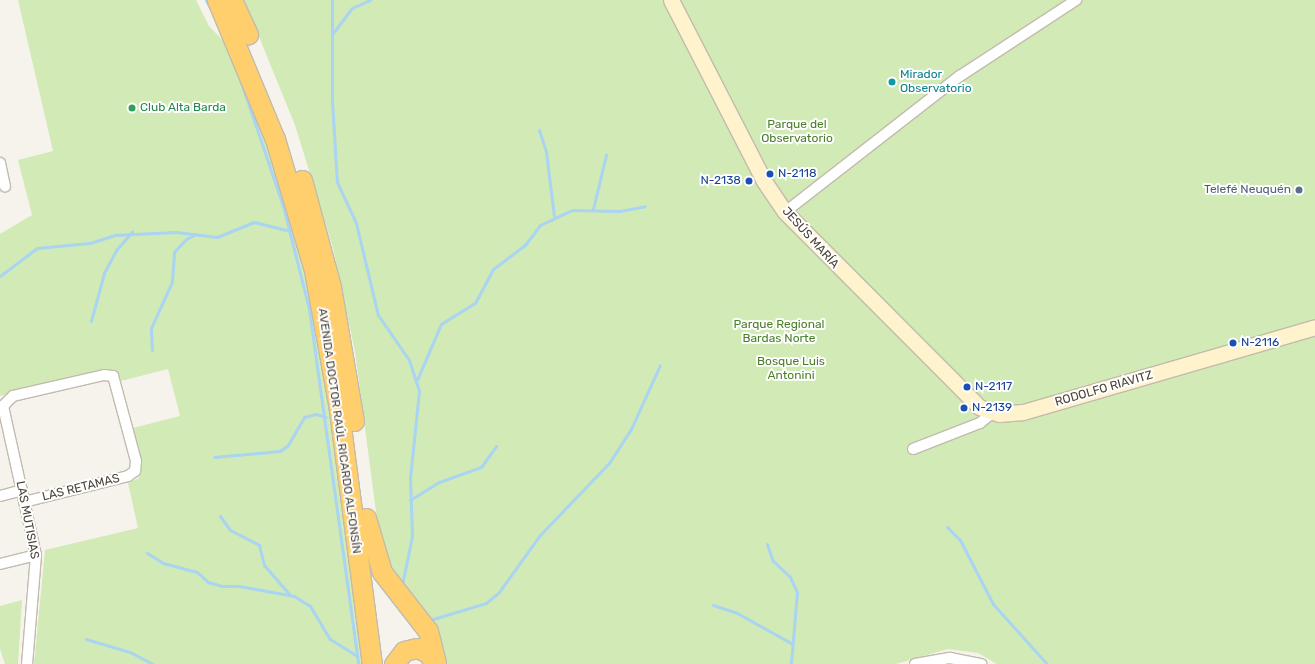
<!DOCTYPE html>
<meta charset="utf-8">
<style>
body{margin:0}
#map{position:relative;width:1315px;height:664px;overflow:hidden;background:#f6f3ec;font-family:Rubik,sans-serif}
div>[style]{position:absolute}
.green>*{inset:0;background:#d2eab5}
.stream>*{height:3px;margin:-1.5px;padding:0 1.5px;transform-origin:1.5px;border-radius:1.5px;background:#a9d4f2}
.roads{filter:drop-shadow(1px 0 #c2bbae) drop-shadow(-1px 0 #c2bbae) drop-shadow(0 1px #c2bbae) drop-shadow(0 -1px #c2bbae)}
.street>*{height:10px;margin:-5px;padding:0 5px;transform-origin:5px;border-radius:5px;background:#fff}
.secondary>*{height:15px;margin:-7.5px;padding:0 7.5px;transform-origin:7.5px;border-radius:7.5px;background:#fff3cd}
.highway>*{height:19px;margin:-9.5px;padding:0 9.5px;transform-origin:9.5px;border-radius:9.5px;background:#ffcf6e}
.dots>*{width:11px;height:11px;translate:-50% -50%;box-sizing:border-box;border:2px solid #fff;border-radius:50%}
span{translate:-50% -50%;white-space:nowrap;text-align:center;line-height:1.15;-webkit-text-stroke:4px #fff;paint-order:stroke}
.culture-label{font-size:12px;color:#0d838f}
.left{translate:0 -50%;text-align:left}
.leisure-label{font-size:12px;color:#27864d}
.park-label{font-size:12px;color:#4a7f2a}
.transit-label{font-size:12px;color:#164399}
.right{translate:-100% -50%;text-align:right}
.service-label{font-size:12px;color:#4e5e75}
.street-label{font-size:12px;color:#4b4439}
</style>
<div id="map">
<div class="green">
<i style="clip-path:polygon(18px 0,196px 0,209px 26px,230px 48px,273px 160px,305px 271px,326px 380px,364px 664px,34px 664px,45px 550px,138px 528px,128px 483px,139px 478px,142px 468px,133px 428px,180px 416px,168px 369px,121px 381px,115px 372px,104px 369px,0 396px,0 234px,32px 215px,18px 160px,53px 151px)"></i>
<i style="clip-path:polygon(244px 0,1315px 0,1315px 322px,1302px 337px,1315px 337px,1315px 664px,997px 664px,978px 653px,948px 649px,896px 664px,441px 664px,393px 587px,378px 527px,355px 352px,333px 248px,295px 125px)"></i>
<i style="clip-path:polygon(22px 600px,18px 664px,5px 664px,0 649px,0 606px)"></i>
</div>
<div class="stream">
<i style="left:206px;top:0;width:10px;rotate:61deg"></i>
<i style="left:332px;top:0;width:101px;rotate:90deg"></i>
<i style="left:332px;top:101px;width:81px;rotate:86.5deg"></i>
<i style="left:337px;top:182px;width:45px;rotate:65.1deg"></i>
<i style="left:356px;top:223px;width:95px;rotate:76.6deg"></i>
<i style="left:378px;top:315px;width:55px;rotate:55.4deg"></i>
<i style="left:409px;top:360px;width:33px;rotate:72deg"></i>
<i style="left:419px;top:391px;width:87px;rotate:95.9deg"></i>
<i style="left:410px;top:478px;width:58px;rotate:88deg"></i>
<i style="left:412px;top:536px;width:50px;rotate:101.5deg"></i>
<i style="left:333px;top:33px;width:31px;rotate:-53deg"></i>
<i style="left:352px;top:8px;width:20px;rotate:-24deg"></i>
<i style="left:240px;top:79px;width:134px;rotate:71.3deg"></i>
<i style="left:283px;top:206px;width:106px;rotate:75.8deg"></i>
<i style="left:309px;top:309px;width:358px;rotate:82.1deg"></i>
<i style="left:539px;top:130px;width:23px;rotate:72deg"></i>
<i style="left:546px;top:152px;width:64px;rotate:82.9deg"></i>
<i style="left:593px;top:209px;width:56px;rotate:-76.5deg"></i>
<i style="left:0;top:276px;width:46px;rotate:-37.1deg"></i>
<i style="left:37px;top:248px;width:53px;rotate:-5.4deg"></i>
<i style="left:90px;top:243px;width:26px;rotate:-18deg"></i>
<i style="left:115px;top:235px;width:61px;rotate:-2.8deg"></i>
<i style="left:176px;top:232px;width:41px;rotate:7deg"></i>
<i style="left:217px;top:237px;width:40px;rotate:-22deg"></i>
<i style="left:254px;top:222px;width:36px;rotate:14deg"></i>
<i style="left:91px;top:321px;width:50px;rotate:-74.8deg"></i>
<i style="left:104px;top:273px;width:27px;rotate:-62deg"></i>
<i style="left:117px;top:249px;width:23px;rotate:-49deg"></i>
<i style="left:152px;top:350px;width:22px;rotate:-93deg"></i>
<i style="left:151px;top:328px;width:51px;rotate:-65.5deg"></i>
<i style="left:172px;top:282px;width:30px;rotate:-86deg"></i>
<i style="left:174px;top:252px;width:18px;rotate:-47deg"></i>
<i style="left:186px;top:239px;width:11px;rotate:-27deg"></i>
<i style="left:417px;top:380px;width:61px;rotate:-66.8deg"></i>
<i style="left:441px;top:324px;width:40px;rotate:-32deg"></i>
<i style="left:475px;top:303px;width:38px;rotate:-62deg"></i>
<i style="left:493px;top:269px;width:40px;rotate:-37deg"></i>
<i style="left:525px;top:245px;width:25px;rotate:-53deg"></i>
<i style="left:540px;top:225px;width:35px;rotate:-25deg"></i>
<i style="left:572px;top:210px;width:48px;rotate:1.2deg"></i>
<i style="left:620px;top:211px;width:25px;rotate:-11deg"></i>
<i style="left:214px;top:457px;width:66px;rotate:-5.2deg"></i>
<i style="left:280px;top:451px;width:10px;rotate:-37deg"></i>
<i style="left:288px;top:445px;width:32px;rotate:-60deg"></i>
<i style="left:304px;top:417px;width:12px;rotate:-14deg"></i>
<i style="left:316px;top:414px;width:10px;rotate:17deg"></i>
<i style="left:410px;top:500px;width:34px;rotate:-32deg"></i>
<i style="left:439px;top:482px;width:45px;rotate:-19.7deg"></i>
<i style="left:481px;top:467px;width:26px;rotate:-54deg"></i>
<i style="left:220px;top:516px;width:17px;rotate:54deg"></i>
<i style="left:230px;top:530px;width:33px;rotate:27deg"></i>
<i style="left:259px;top:545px;width:21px;rotate:76deg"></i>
<i style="left:264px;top:565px;width:38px;rotate:49deg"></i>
<i style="left:947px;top:527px;width:18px;rotate:45deg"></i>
<i style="left:960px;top:540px;width:72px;rotate:62.7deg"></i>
<i style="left:993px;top:604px;width:81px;rotate:48deg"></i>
<i style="left:767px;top:544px;width:18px;rotate:71deg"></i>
<i style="left:773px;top:561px;width:23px;rotate:43deg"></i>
<i style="left:790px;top:577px;width:17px;rotate:65deg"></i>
<i style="left:797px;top:592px;width:72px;rotate:94.8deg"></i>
<i style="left:147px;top:553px;width:19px;rotate:32deg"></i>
<i style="left:163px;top:563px;width:35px;rotate:15deg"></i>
<i style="left:197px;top:572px;width:15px;rotate:42deg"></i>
<i style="left:208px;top:582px;width:15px;rotate:16deg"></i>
<i style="left:222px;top:586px;width:17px"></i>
<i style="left:239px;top:586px;width:56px;rotate:10.3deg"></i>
<i style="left:294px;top:596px;width:19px;rotate:32deg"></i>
<i style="left:310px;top:606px;width:39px;rotate:59deg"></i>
<i style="left:330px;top:639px;width:32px;rotate:32deg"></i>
<i style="left:713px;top:605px;width:25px;rotate:18deg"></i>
<i style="left:737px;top:613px;width:62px;rotate:29.1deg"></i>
<i style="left:433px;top:619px;width:55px;rotate:-16.8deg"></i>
<i style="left:486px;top:603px;width:17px;rotate:-40deg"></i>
<i style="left:499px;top:592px;width:70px;rotate:-54.3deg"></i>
<i style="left:540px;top:535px;width:100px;rotate:-46.2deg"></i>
<i style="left:609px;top:463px;width:40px;rotate:-57.1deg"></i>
<i style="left:631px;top:429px;width:70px;rotate:-65.6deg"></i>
<i style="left:86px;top:639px;width:46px;rotate:16.5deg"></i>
<i style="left:130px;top:652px;width:26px;rotate:28deg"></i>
</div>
<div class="roads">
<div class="street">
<i style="left:0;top:163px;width:24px;rotate:78deg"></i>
<i style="left:785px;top:212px;width:222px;rotate:-37.9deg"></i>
<i style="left:960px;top:76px;width:139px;rotate:-33.2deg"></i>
<i style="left:913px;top:449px;width:72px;rotate:-21.2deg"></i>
<i style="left:980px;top:423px;width:17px;rotate:-40deg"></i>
<i style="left:0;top:496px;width:23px;rotate:-15deg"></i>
<i style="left:24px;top:502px;width:107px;rotate:-14deg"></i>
<i style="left:128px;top:476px;width:9px;rotate:-36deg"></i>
<i style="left:135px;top:471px;width:10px;rotate:-84deg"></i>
<i style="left:136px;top:461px;width:88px;rotate:-105.1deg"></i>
<i style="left:113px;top:376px;width:9px;rotate:-174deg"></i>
<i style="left:104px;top:375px;width:93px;rotate:167deg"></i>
<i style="left:13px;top:396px;width:14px;rotate:135deg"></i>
<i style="left:3px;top:406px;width:153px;rotate:77.5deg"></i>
<i style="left:36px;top:555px;width:109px;rotate:94.7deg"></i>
<i style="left:0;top:564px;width:37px;rotate:-14deg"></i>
<i style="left:915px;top:664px;width:36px;rotate:-10deg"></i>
<i style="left:950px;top:658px;width:32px;rotate:11deg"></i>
</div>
<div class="secondary">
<i style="left:671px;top:0;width:203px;rotate:62.8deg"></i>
<i style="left:764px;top:181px;width:37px;rotate:56deg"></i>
<i style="left:785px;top:212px;width:275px;rotate:45.1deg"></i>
<i style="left:979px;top:407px;width:21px;rotate:19deg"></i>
<i style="left:999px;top:414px;width:24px;rotate:-5deg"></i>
<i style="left:1023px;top:412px;width:304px;rotate:-16.2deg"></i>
</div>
<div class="highway">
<i style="left:217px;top:0;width:151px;rotate:67.4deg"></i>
<i style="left:275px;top:139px;width:137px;rotate:73.4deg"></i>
<i style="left:314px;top:270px;width:135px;rotate:79.8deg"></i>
<i style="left:338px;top:403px;width:263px;rotate:82.6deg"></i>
<i style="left:232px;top:0;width:38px;rotate:65deg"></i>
<i style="left:302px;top:180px;width:111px;rotate:74.8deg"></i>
<i style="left:331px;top:287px;width:136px;rotate:80.3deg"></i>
<i style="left:366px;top:518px;width:56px;rotate:73.5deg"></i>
<i style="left:382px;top:572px;width:75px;rotate:52.1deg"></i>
<i style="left:428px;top:631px;width:34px;rotate:76deg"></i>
<i style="left:394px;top:664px;width:16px;rotate:-52deg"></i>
<i style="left:404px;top:651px;width:13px;rotate:-13deg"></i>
<i style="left:417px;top:648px;width:12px;rotate:24deg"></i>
<i style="left:428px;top:653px;width:13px;rotate:61deg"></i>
</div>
</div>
<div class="dots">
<i style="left:892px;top:82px;background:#0f9aa8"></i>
<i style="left:132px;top:108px;background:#2e9e5b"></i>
<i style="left:770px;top:174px;background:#1a4fb4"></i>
<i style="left:749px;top:181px;background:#1a4fb4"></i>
<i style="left:1299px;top:190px;background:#5c6f8a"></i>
<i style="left:1233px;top:343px;background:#1a4fb4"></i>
<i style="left:967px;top:387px;background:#1a4fb4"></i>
<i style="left:964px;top:408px;background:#1a4fb4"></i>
</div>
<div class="culture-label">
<span class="left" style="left:900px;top:82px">Mirador<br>Observatorio</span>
</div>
<div class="leisure-label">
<span class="left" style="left:140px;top:108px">Club Alta Barda</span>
</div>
<div class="park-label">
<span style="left:797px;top:132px">Parque del<br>Observatorio</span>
<span style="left:779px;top:332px">Parque Regional<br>Bardas Norte</span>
<span style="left:791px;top:369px">Bosque Luis<br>Antonini</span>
</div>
<div class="transit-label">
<span class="left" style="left:778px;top:174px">N-2118</span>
<span class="right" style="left:741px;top:181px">N-2138</span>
<span class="left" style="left:1241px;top:343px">N-2116</span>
<span class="left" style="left:975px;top:387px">N-2117</span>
<span class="left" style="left:972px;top:408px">N-2139</span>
</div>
<div class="service-label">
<span class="right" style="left:1291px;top:190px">Telefé Neuquén</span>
</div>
<div class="street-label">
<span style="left:810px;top:238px;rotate:48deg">JESÚS MARÍA</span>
<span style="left:1104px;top:389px;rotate:-16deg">RODOLFO RIAVITZ</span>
<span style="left:339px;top:431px;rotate:82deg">AVENIDA DOCTOR RAÚL RICARDO ALFONSÍN</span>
<span style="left:81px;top:488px;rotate:-14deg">LAS RETAMAS</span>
<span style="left:27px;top:520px;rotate:79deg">LAS MUTISIAS</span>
</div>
</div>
